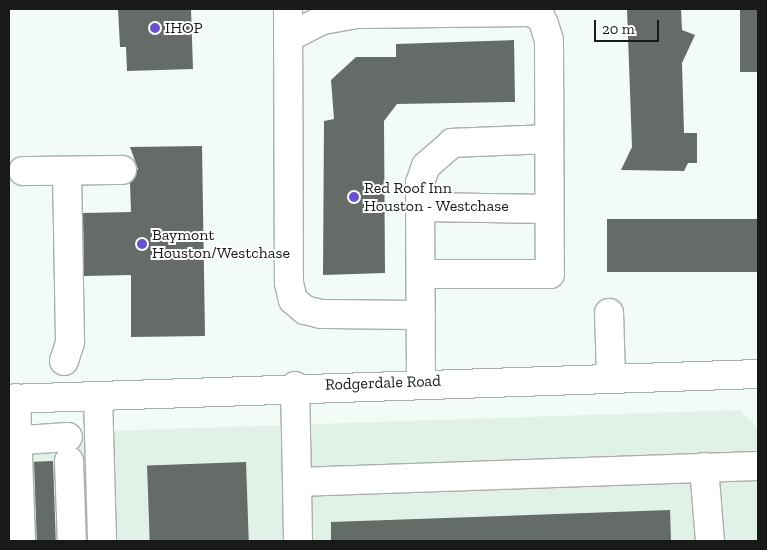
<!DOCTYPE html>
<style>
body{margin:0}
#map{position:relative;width:767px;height:550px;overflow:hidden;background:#f3fbf6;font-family:"Zilla Slab",serif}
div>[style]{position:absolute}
.built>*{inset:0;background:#e2f1e7}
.building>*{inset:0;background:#656b67;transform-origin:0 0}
.roads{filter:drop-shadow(1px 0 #a9b0ac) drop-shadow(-1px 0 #a9b0ac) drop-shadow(0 1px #a9b0ac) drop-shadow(0 -1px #a9b0ac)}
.minor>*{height:28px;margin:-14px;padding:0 14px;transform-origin:14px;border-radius:14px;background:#fff}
.dots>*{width:14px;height:14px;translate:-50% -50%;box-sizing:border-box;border:2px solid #fff;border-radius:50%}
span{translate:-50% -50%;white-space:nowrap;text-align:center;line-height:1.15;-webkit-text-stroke:4px #fff;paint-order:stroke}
.poi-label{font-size:16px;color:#171a18}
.left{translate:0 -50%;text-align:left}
.street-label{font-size:16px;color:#171a18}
.frame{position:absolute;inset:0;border:10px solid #171a18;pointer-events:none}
.scale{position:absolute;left:594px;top:20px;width:65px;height:22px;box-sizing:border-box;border:2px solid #171a18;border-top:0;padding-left:6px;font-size:15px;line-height:18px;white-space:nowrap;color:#171a18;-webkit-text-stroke:4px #fff;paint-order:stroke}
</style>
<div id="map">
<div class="built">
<i style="clip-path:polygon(740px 410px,758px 428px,758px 541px,9px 541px,9px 434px)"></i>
</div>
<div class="building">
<i style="clip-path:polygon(118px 9px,191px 9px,193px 69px,127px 71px,126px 47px,120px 47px)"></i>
<i style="clip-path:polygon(627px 9px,681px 9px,682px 30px,695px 35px,682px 63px,684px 133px,697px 133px,697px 163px,688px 163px,684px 171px,621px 170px,632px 147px)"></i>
<i style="left:740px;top:9px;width:18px;height:63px"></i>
<i style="clip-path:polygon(514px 40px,515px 102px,397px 104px,384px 121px,385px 273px,323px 275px,324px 121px,334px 119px,331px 80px,356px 57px,396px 57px,396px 44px)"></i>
<i style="clip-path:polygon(202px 146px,205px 336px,131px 337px,131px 275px,84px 276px,83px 213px,131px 212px,130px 183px,138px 169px,130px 147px)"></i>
<i style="left:758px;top:219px;width:53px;height:151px;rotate:90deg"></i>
<i style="left:53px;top:461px;width:80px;height:19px;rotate:88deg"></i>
<i style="left:246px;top:462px;width:79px;height:99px;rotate:88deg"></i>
<i style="clip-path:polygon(670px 510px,671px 541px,331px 541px,331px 522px)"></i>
</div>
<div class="roads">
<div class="minor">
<i style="left:288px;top:9px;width:274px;rotate:89.8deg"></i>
<i style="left:289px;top:283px;width:17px;rotate:77deg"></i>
<i style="left:293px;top:300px;width:16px;rotate:40deg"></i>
<i style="left:305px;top:310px;width:16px;rotate:14deg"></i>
<i style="left:321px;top:314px;width:100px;rotate:0.6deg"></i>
<i style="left:289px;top:37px;width:38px;rotate:-27deg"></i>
<i style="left:323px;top:20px;width:36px;rotate:-10deg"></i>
<i style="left:358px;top:14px;width:171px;rotate:-0.7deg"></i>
<i style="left:529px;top:12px;width:12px;rotate:20deg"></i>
<i style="left:540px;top:16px;width:9px;rotate:63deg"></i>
<i style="left:544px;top:24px;width:17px;rotate:73deg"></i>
<i style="left:549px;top:40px;width:234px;rotate:89.8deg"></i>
<i style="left:550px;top:274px;width:129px;rotate:180deg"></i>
<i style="left:23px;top:171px;width:99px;rotate:-0.6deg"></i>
<i style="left:421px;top:207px;width:128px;rotate:0.9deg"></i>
<i style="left:609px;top:313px;width:63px;rotate:88.2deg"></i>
<i style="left:64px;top:361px;width:20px;rotate:-72deg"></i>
<i style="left:70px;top:342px;width:171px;rotate:-91deg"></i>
<i style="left:421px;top:382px;width:199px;rotate:-90.3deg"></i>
<i style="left:420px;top:183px;width:18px;rotate:-71deg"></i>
<i style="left:426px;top:166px;width:35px;rotate:-41deg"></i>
<i style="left:452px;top:143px;width:96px;rotate:-2.4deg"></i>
<i style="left:295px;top:386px;width:96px;rotate:88.8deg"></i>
<i style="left:98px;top:396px;width:145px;rotate:88.4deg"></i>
<i style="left:16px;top:398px;width:143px;rotate:88deg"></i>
<i style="left:9px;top:399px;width:749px;rotate:-1.91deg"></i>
<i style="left:9px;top:441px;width:59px;rotate:-3.9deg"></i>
<i style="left:69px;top:461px;width:80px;rotate:87.9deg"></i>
<i style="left:704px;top:467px;width:74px;rotate:85.4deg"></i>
<i style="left:298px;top:541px;width:59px;rotate:-91deg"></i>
<i style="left:297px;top:482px;width:461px;rotate:-2deg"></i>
</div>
</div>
<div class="dots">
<i style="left:155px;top:28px;background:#6852cb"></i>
<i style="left:354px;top:197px;background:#6852cb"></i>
<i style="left:142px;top:244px;background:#6852cb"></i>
</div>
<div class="poi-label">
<span class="left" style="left:165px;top:28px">IHOP</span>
<span class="left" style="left:364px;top:197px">Red Roof Inn<br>Houston - Westchase</span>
<span class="left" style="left:152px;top:244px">Baymont<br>Houston/Westchase</span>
</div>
<div class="street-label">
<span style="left:383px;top:383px;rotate:-2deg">Rodgerdale Road</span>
</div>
<div class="frame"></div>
<div class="scale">20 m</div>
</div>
